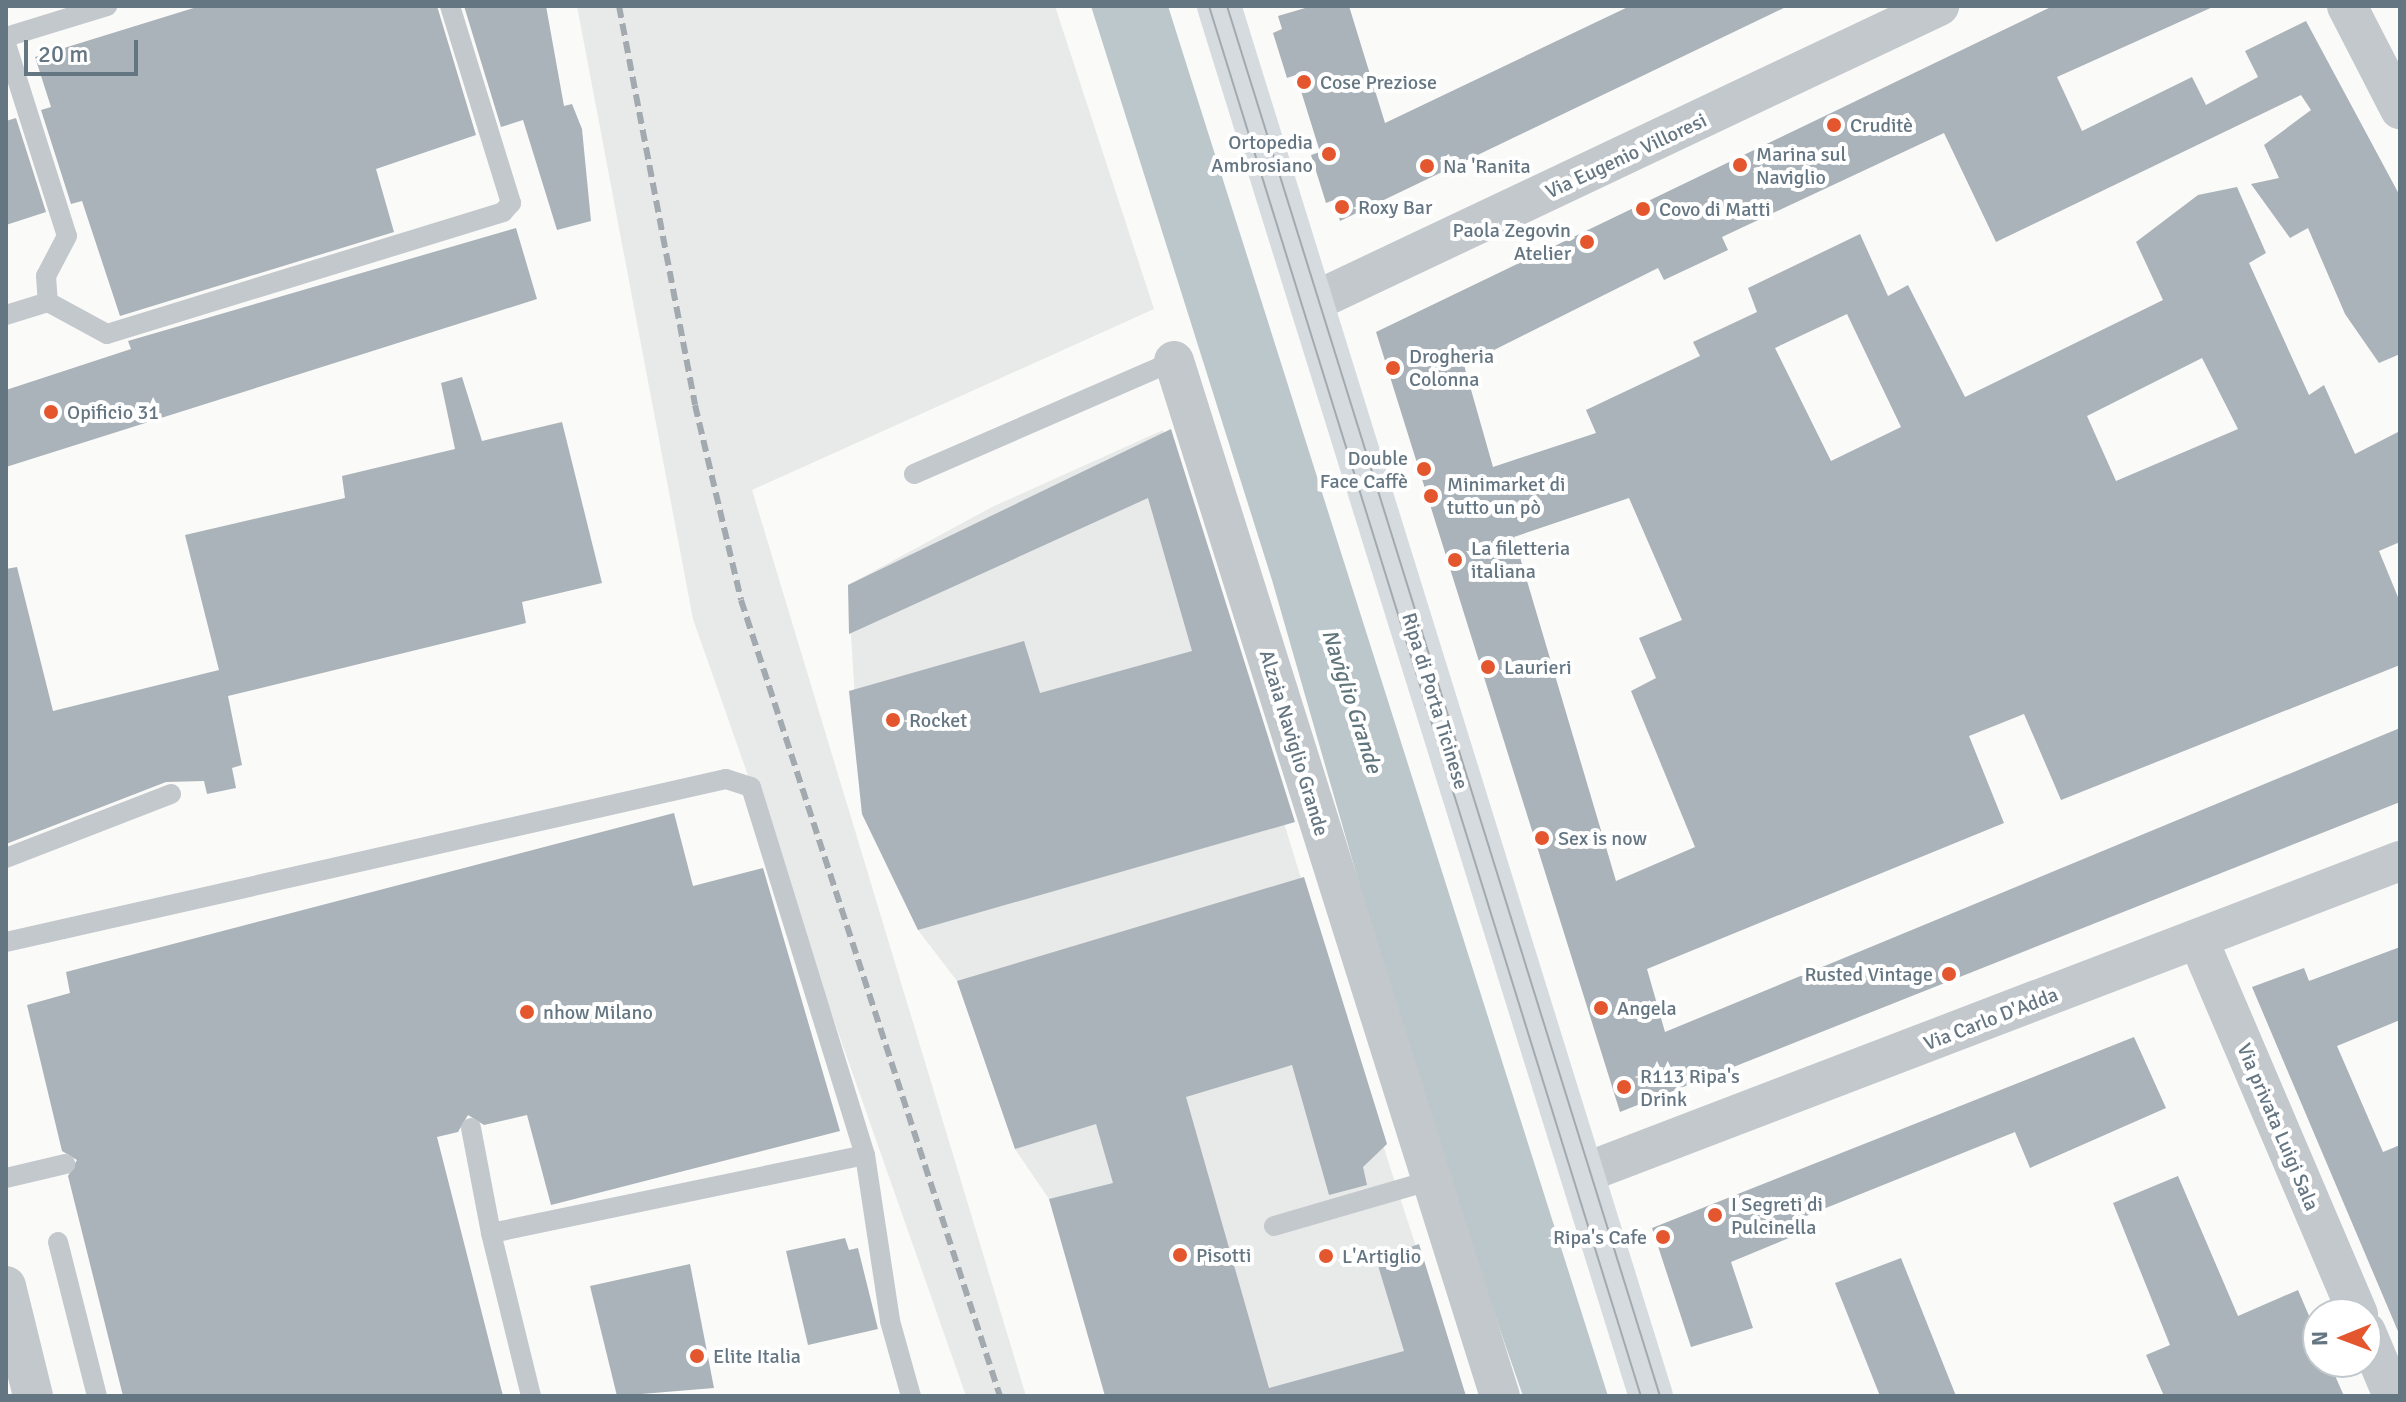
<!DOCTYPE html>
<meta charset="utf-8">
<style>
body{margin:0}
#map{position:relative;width:2406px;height:1402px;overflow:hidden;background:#fafaf8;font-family:Signika,sans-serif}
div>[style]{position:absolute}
.built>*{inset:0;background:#e8e9e9}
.water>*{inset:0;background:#bbc7cb}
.building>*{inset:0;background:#aab3b9}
.lane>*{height:20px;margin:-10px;padding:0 10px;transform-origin:10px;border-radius:10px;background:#c3c8cc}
.street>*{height:40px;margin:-20px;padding:0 20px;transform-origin:20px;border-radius:20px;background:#c3c8cc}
.secondary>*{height:44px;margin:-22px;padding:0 22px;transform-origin:22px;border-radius:22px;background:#d6dbdf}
.tram>*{height:2px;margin:-1px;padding:0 1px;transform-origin:1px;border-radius:1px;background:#a2aab0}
.rail>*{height:6px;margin-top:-3px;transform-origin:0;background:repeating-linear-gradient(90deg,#a2aab0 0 12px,transparent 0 18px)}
.dots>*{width:22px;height:22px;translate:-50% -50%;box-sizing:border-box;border:4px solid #fff;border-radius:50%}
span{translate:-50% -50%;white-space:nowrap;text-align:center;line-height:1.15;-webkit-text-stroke:8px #fff;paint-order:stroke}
.poi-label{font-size:20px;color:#657683}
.left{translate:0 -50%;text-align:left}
.right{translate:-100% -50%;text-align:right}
.street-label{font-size:20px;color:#657683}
.water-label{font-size:22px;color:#60757c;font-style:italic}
.frame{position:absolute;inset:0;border:8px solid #657683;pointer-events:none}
.north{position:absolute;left:2302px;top:1298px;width:80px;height:80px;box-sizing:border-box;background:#fff;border:2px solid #c1c8cd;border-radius:50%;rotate:269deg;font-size:22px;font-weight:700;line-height:32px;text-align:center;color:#657683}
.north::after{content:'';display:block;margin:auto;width:28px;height:36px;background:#e4572e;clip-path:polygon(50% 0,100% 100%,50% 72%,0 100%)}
.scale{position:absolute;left:24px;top:40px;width:114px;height:36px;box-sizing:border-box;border:4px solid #657683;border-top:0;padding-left:10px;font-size:24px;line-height:28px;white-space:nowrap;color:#657683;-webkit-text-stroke:6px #fff;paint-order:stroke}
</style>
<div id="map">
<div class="built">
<i style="clip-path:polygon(577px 6px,1055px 6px,1154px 309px,752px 490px,1026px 1396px,966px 1396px,693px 619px)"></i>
<i style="clip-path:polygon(1163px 430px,1389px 1164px,1465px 1396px,1105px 1396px,1049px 1199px,1015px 1149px,957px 981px,918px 930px,862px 814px,848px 585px,992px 507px)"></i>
</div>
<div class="water">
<i style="clip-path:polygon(1091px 6px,1168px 6px,1608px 1396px,1523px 1396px,1424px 1110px,1272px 580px)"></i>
</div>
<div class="building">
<i style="clip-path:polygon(200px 6px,437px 6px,476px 135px,376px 169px,394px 232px,120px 316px,82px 201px,71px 204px,41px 110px,51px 107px,35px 57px)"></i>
<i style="clip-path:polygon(464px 6px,546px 6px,564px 106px,572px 104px,582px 129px,591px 221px,557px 230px,523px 120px,501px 127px)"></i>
<i style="clip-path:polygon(1312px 6px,1349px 6px,1385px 123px,1630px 6px,1788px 6px,1340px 221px,1334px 200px,1326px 203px,1311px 155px,1320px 152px,1296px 75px,1287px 78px,1273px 33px,1282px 29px,1278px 16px)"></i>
<i style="clip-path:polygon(evenodd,2053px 6px,2215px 6px,2057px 77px,2082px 131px,2192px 77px,2206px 105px,2258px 77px,2245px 51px,2306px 21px,2400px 196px,2400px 354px,2379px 363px,2345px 314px,2308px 228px,2290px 238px,2251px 184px,2279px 178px,2264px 145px,2311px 110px,2301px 95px,1996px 242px,1944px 133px,1722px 237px,1728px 250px,1664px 280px,1658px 268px,1464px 365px,1493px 467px,1596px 433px,1586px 410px,1700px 356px,1693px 342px,1757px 312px,1748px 288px,1860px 234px,1888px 296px,1908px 285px,1965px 397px,2163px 300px,2136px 242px,2198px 195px,2237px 187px,2266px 253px,2249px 263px,2309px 395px,2324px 385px,2355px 454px,2400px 431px,2400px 542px,2379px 551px,2400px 602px,2400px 665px,2061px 800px,2024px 714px,1969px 736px,2004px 823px,1647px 969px,1665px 1032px,2400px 728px,2400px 802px,1620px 1112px,1376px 332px,2053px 6px,1847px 314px,1901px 427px,1831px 461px,1775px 348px,1847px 314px,2053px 6px,2202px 358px,2238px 429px,2116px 481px,2087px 416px,2202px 358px,2053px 6px,1629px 498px,1682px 620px,1639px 638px,1656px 678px,1631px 691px,1695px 847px,1616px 881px,1514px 537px,1629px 498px)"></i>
<i style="clip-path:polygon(16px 118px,46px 212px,6px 225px,6px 121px)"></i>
<i style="clip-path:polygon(516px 228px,537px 299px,6px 467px,6px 390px,131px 349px,128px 341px)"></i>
<i style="clip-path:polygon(462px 377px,482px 441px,562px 422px,602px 583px,522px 602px,526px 623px,228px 696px,242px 765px,232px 768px,236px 788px,207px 794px,204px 781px,166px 782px,6px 844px,6px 569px,17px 567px,53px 711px,219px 670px,185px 535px,345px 498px,342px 476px,455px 449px,441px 383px)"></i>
<i style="clip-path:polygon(1171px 429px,1295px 822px,918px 930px,862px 814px,849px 691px,1024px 641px,1040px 693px,1192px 651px,1148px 498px,849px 634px,848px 585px)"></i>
<i style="clip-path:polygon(674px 813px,693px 886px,763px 868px,840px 1131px,551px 1205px,527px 1115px,484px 1125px,468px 1115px,458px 1132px,437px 1137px,503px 1396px,123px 1396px,68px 1176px,77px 1160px,62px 1151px,27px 1005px,70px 993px,66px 972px)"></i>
<i style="clip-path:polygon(1304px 877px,1387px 1144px,1363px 1167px,1367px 1185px,1329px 1195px,1292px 1065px,1186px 1097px,1269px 1388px,1404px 1351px,1376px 1259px,1419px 1244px,1466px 1396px,1105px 1396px,1049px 1199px,1113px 1183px,1096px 1124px,1015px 1149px,957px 981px)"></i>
<i style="clip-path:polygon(2400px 947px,2400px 1020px,2337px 1046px,2383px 1152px,2400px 1145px,2400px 1336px,2252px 987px,2304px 968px,2309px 981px)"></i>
<i style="clip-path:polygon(2134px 1037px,2166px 1108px,2030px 1168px,2015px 1132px,1796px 1220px,1801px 1233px,1731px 1262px,1753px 1328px,1691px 1347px,1652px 1228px)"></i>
<i style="clip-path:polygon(2178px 1176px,2238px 1316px,2298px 1290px,2318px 1337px,2318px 1362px,2329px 1362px,2344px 1396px,2164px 1396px,2146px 1355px,2170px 1345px,2113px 1203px)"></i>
<i style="clip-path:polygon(845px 1238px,849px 1250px,858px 1248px,878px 1329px,808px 1345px,786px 1251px)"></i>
<i style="clip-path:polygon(1901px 1258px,1956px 1396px,1880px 1396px,1835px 1283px)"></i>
<i style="clip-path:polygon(690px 1264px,714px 1388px,617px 1396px,590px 1286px)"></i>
</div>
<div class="lane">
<i style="left:6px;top:37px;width:106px;rotate:-17.1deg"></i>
<i style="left:6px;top:44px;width:201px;rotate:72.4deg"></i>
<i style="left:67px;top:236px;width:45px;rotate:117.7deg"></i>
<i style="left:46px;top:276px;width:26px;rotate:86deg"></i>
<i style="left:6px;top:315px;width:44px;rotate:-17.2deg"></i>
<i style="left:48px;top:302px;width:67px;rotate:28.5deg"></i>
<i style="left:107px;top:334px;width:414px;rotate:-17.1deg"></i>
<i style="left:503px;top:212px;width:12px;rotate:-48deg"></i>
<i style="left:511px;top:203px;width:206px;rotate:-107.2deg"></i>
<i style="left:914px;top:474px;width:283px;rotate:-23.5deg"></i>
<i style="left:6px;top:858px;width:177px;rotate:-21.2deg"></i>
<i style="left:6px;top:942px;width:738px;rotate:-12.76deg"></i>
<i style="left:726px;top:779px;width:26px;rotate:18deg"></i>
<i style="left:751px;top:787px;width:385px;rotate:72.8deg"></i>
<i style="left:865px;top:1155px;width:382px;rotate:168.2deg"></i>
<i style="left:491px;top:1233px;width:168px;rotate:76.2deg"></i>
<i style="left:471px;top:1128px;width:107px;rotate:79.2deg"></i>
<i style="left:865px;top:1155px;width:168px;rotate:81.4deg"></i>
<i style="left:890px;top:1321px;width:78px;rotate:74.4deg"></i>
<i style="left:6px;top:1178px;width:61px;rotate:-13.3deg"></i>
<i style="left:1274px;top:1226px;width:165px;rotate:-16.2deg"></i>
<i style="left:58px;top:1242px;width:159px;rotate:75.8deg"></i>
</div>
<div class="street">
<i style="left:2347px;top:6px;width:116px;rotate:62.8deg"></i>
<i style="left:1311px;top:303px;width:695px;rotate:-25.31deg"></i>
<i style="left:1174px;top:361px;width:1085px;rotate:72.52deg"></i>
<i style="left:2198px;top:939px;width:408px;rotate:66.9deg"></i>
<i style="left:1582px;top:1174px;width:876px;rotate:-20.94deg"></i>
<i style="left:6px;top:1286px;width:113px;rotate:76.2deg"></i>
<i style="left:2366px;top:1332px;width:69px;rotate:67.1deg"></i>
</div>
<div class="secondary">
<i style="left:1219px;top:6px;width:1456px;rotate:72.74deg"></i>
</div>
<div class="tram">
<i style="left:1209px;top:6px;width:1456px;rotate:72.74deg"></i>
<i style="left:1227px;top:6px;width:1456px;rotate:72.7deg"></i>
</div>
<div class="rail">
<i style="left:619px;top:6px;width:406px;rotate:79.2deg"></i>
<i style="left:695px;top:405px;width:200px;rotate:76.7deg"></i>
<i style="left:741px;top:600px;width:837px;rotate:71.98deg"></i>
</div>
<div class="dots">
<i style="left:1304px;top:82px;background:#e4572e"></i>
<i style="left:1834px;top:125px;background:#e4572e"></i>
<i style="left:1329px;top:154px;background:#e4572e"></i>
<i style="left:1740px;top:165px;background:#e4572e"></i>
<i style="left:1427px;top:166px;background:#e4572e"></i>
<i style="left:1342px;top:207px;background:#e4572e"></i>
<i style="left:1643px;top:209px;background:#e4572e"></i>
<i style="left:1587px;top:242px;background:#e4572e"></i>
<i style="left:1393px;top:368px;background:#e4572e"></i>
<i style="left:51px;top:412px;background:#e4572e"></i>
<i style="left:1424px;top:469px;background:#e4572e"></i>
<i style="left:1431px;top:496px;background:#e4572e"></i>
<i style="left:1455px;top:560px;background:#e4572e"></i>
<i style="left:1488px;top:667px;background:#e4572e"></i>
<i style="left:893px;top:720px;background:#e4572e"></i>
<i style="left:1542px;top:838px;background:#e4572e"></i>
<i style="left:1949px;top:974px;background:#e4572e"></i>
<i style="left:1601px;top:1008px;background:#e4572e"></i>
<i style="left:527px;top:1012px;background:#e4572e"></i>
<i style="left:1624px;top:1087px;background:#e4572e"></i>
<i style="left:1715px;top:1215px;background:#e4572e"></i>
<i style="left:1663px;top:1237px;background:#e4572e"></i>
<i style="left:1180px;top:1255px;background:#e4572e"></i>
<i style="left:1326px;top:1256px;background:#e4572e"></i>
<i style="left:697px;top:1356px;background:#e4572e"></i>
</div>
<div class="poi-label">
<span class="left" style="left:1320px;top:82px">Cose Preziose</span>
<span class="left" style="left:1850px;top:125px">Cruditè</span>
<span class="right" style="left:1313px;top:154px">Ortopedia<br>Ambrosiano</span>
<span class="left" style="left:1756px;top:166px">Marina sul<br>Naviglio</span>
<span class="left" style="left:1443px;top:166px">Na 'Ranita</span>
<span class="left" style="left:1358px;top:207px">Roxy Bar</span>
<span class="left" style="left:1659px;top:209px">Covo di Matti</span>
<span class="right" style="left:1571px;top:242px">Paola Zegovin<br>Atelier</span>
<span class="left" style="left:1409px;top:368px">Drogheria<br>Colonna</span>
<span class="left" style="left:67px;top:412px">Opificio 31</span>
<span class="right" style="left:1408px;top:470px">Double<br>Face Caffè</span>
<span class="left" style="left:1447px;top:496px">Minimarket di<br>tutto un pò</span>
<span class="left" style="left:1471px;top:560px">La filetteria<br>italiana</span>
<span class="left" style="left:1504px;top:667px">Laurieri</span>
<span class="left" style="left:909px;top:720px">Rocket</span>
<span class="left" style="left:1558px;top:838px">Sex is now</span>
<span class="right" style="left:1933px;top:974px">Rusted Vintage</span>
<span class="left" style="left:1617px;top:1008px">Angela</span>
<span class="left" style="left:543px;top:1012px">nhow Milano</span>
<span class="left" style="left:1640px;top:1088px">R113 Ripa's<br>Drink</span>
<span class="left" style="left:1731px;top:1216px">I Segreti di<br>Pulcinella</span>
<span class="right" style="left:1647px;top:1237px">Ripa's Cafe</span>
<span class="left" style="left:1196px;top:1255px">Pisotti</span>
<span class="left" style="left:1342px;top:1256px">L'Artiglio</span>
<span class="left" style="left:713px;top:1356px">Elite Italia</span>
</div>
<div class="street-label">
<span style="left:1626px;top:156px;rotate:-25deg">Via Eugenio Villoresi</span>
<span style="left:1435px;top:701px;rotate:73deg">Ripa di Porta Ticinese</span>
<span style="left:1294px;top:743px;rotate:73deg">Alzaia Naviglio Grande</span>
<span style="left:1991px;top:1019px;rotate:-21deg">Via Carlo D'Adda</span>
<span style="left:2278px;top:1127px;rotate:67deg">Via privata Luigi Sala</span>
</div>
<div class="water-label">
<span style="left:1352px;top:701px;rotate:72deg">Naviglio Grande</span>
</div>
<div class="frame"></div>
<div class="north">N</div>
<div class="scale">20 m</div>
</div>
